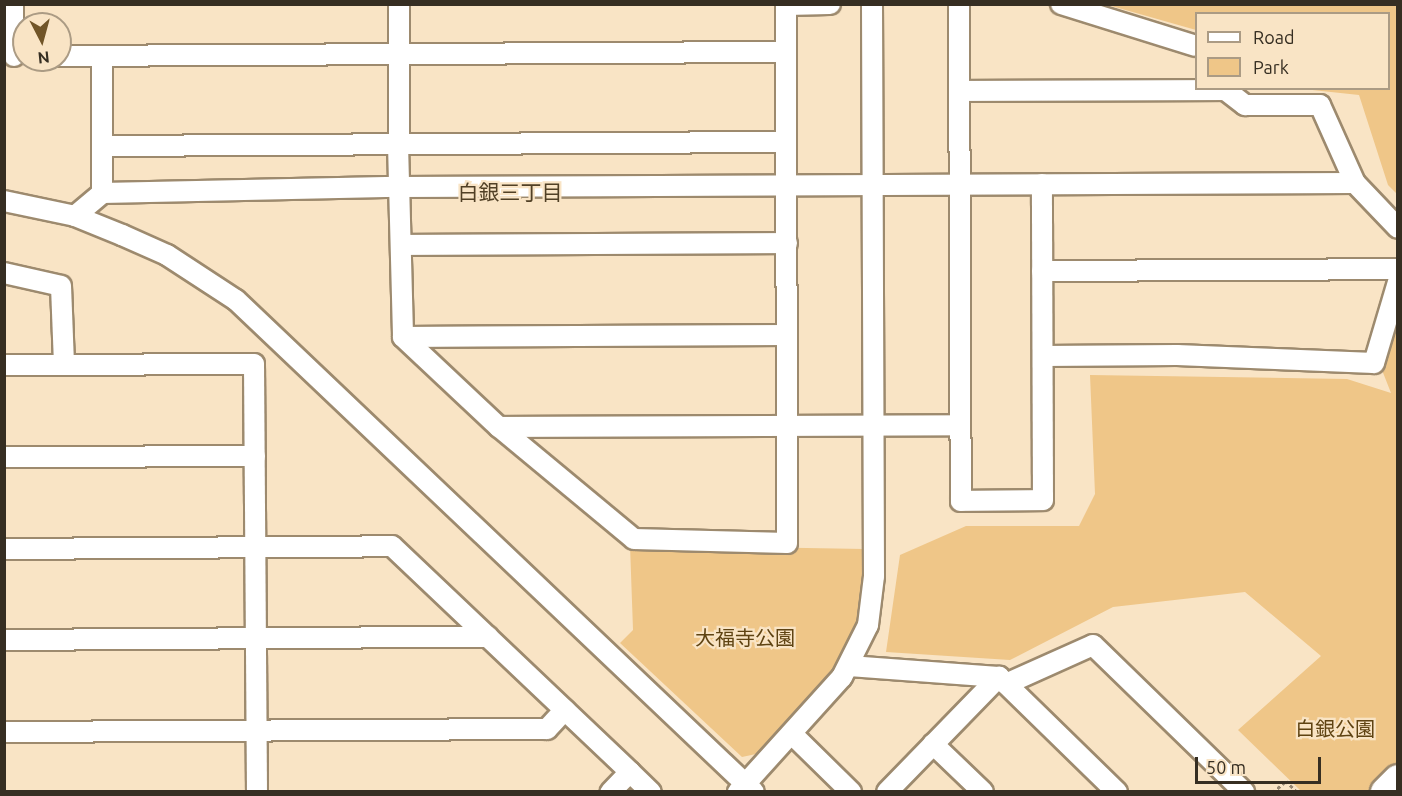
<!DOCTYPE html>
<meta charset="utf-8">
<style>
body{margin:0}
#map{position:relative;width:1402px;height:796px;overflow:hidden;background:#f9e4c5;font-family:Ubuntu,"Noto Sans JP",sans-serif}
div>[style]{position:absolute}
.green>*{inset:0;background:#efc688}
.path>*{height:3px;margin-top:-1.5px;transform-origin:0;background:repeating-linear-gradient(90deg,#958671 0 3px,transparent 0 6px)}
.roads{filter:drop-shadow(2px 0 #9d8a6e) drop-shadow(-2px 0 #9d8a6e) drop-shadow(0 2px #9d8a6e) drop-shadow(0 -2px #9d8a6e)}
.minor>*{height:20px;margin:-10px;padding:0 10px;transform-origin:10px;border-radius:10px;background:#fff}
.highway>*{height:28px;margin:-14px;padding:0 14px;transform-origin:14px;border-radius:14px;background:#fff}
span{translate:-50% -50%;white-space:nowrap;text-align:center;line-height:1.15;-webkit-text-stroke:4.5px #f9e4c5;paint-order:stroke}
.park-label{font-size:20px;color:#5f4312}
.neighbourhood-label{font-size:21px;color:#514026}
.frame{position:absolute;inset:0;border:6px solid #362e22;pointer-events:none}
.legend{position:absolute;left:1195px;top:12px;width:195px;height:78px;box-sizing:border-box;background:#f9e4c5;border:2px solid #ab9b84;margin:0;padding:8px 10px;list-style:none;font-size:18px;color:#362e22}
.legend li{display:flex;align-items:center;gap:12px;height:30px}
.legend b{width:30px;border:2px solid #ab9b84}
.north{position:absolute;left:12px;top:12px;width:60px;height:60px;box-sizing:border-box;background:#f9e4c5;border:2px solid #ab9b84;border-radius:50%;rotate:174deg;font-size:16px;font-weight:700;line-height:24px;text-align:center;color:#362e22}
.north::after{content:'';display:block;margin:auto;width:21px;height:27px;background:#715528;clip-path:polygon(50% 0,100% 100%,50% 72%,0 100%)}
.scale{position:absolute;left:1195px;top:757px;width:126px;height:27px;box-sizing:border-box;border:3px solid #362e22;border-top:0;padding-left:8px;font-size:18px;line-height:21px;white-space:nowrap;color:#362e22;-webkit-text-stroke:4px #f9e4c5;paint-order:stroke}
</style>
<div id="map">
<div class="green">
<i style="clip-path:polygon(1108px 5px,1397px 5px,1397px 194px,1388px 185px,1359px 95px,1303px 89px,1388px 88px,1388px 14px,1196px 14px,1196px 30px)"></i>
<i style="clip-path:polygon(1397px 315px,1398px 770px,1376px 791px,1301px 791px,1238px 730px,1321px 656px,1245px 592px,1113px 607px,1010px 660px,886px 652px,900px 555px,966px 526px,1079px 526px,1095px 494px,1090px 375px,1347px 379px,1391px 393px,1380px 365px)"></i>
<i style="clip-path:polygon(630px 545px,865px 549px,859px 623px,832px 678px,756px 754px,742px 757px,620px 643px,633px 630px)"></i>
</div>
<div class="path">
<i style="left:1273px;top:792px;width:17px;rotate:-40deg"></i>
<i style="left:1286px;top:781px;width:16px;rotate:45deg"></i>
</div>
<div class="roads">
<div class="minor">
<i style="left:13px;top:4px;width:52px;rotate:88.9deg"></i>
<i style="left:399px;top:4px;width:140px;rotate:90deg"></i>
<i style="left:959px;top:4px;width:497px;rotate:89.8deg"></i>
<i style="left:961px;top:501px;width:82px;rotate:-0.7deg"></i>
<i style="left:1043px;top:500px;width:316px;rotate:-90.2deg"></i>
<i style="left:1061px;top:4px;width:141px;rotate:17.3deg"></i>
<i style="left:786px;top:5px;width:44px;rotate:-1.3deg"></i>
<i style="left:60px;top:56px;width:726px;rotate:-0.32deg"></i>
<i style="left:102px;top:56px;width:137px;rotate:90deg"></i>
<i style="left:1223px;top:88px;width:28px;rotate:38deg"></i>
<i style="left:1245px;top:105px;width:75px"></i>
<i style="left:1320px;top:105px;width:85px;rotate:65.8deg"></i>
<i style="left:1355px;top:183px;width:62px;rotate:46.3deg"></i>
<i style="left:959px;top:91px;width:264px;rotate:-0.2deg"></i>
<i style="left:398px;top:144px;width:193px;rotate:88.5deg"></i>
<i style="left:403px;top:337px;width:132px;rotate:43.2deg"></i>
<i style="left:499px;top:427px;width:175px;rotate:39.7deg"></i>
<i style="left:634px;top:539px;width:153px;rotate:1.5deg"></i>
<i style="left:787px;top:543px;width:539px;rotate:-90.11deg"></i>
<i style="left:102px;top:146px;width:684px;rotate:-0.34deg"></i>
<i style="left:4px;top:201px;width:73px;rotate:11.9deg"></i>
<i style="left:75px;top:216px;width:51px;rotate:22deg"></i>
<i style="left:122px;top:235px;width:49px;rotate:24deg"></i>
<i style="left:167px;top:255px;width:82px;rotate:33.1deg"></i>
<i style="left:236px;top:300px;width:714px;rotate:43.53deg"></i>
<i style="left:75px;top:216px;width:35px;rotate:-40deg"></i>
<i style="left:102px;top:193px;width:296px;rotate:-1.2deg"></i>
<i style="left:398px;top:187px;width:957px;rotate:-0.24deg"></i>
<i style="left:402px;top:245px;width:385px;rotate:-0.3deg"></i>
<i style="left:1042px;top:271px;width:356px;rotate:-0.3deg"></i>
<i style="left:4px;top:273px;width:58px;rotate:12.8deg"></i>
<i style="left:61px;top:286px;width:79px;rotate:87.8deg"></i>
<i style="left:403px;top:337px;width:384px;rotate:-0.3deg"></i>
<i style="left:1043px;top:356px;width:134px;rotate:-0.4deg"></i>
<i style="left:1177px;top:355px;width:197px;rotate:2.3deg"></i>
<i style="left:1374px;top:363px;width:84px;rotate:-73.5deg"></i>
<i style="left:4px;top:365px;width:250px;rotate:-0.2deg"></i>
<i style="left:254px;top:364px;width:428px;rotate:89.6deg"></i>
<i style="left:499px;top:427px;width:461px;rotate:-0.2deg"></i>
<i style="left:4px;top:457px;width:251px;rotate:-0.2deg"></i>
<i style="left:4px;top:549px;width:388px;rotate:-0.4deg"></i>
<i style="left:392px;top:546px;width:328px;rotate:43.5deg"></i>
<i style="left:630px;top:772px;width:28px;rotate:134deg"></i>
<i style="left:4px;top:640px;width:484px;rotate:-0.4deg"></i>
<i style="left:849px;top:666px;width:150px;rotate:4.2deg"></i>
<i style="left:999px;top:677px;width:165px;rotate:44.3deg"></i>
<i style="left:1006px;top:684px;width:95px;rotate:-24.1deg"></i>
<i style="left:1093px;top:645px;width:211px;rotate:44.2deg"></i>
<i style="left:4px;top:732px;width:543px;rotate:-0.32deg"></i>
<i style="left:547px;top:729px;width:26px;rotate:-47deg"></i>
<i style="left:792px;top:734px;width:83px;rotate:44.5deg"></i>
<i style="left:933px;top:744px;width:69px;rotate:43.8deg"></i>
<i style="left:630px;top:772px;width:29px;rotate:44deg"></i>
<i style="left:738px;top:792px;width:155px;rotate:-47.9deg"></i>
<i style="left:842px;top:677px;width:58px;rotate:-63.4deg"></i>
<i style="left:868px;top:625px;width:49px;rotate:-83deg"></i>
<i style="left:874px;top:576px;width:572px;rotate:-90.2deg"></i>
<i style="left:887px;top:792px;width:161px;rotate:-45.8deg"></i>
</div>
<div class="highway">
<i style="left:1385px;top:792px;width:18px;rotate:-45deg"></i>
</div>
</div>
<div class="park-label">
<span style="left:745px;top:637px">大福寺公園</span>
<span style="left:1335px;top:728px">白銀公園</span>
</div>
<div class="neighbourhood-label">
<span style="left:510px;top:192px">白銀三丁目</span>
</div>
<div class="frame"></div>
<ul class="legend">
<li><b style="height:8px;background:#fff"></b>Road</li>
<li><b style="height:16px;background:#efc688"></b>Park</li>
</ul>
<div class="north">N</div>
<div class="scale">50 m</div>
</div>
